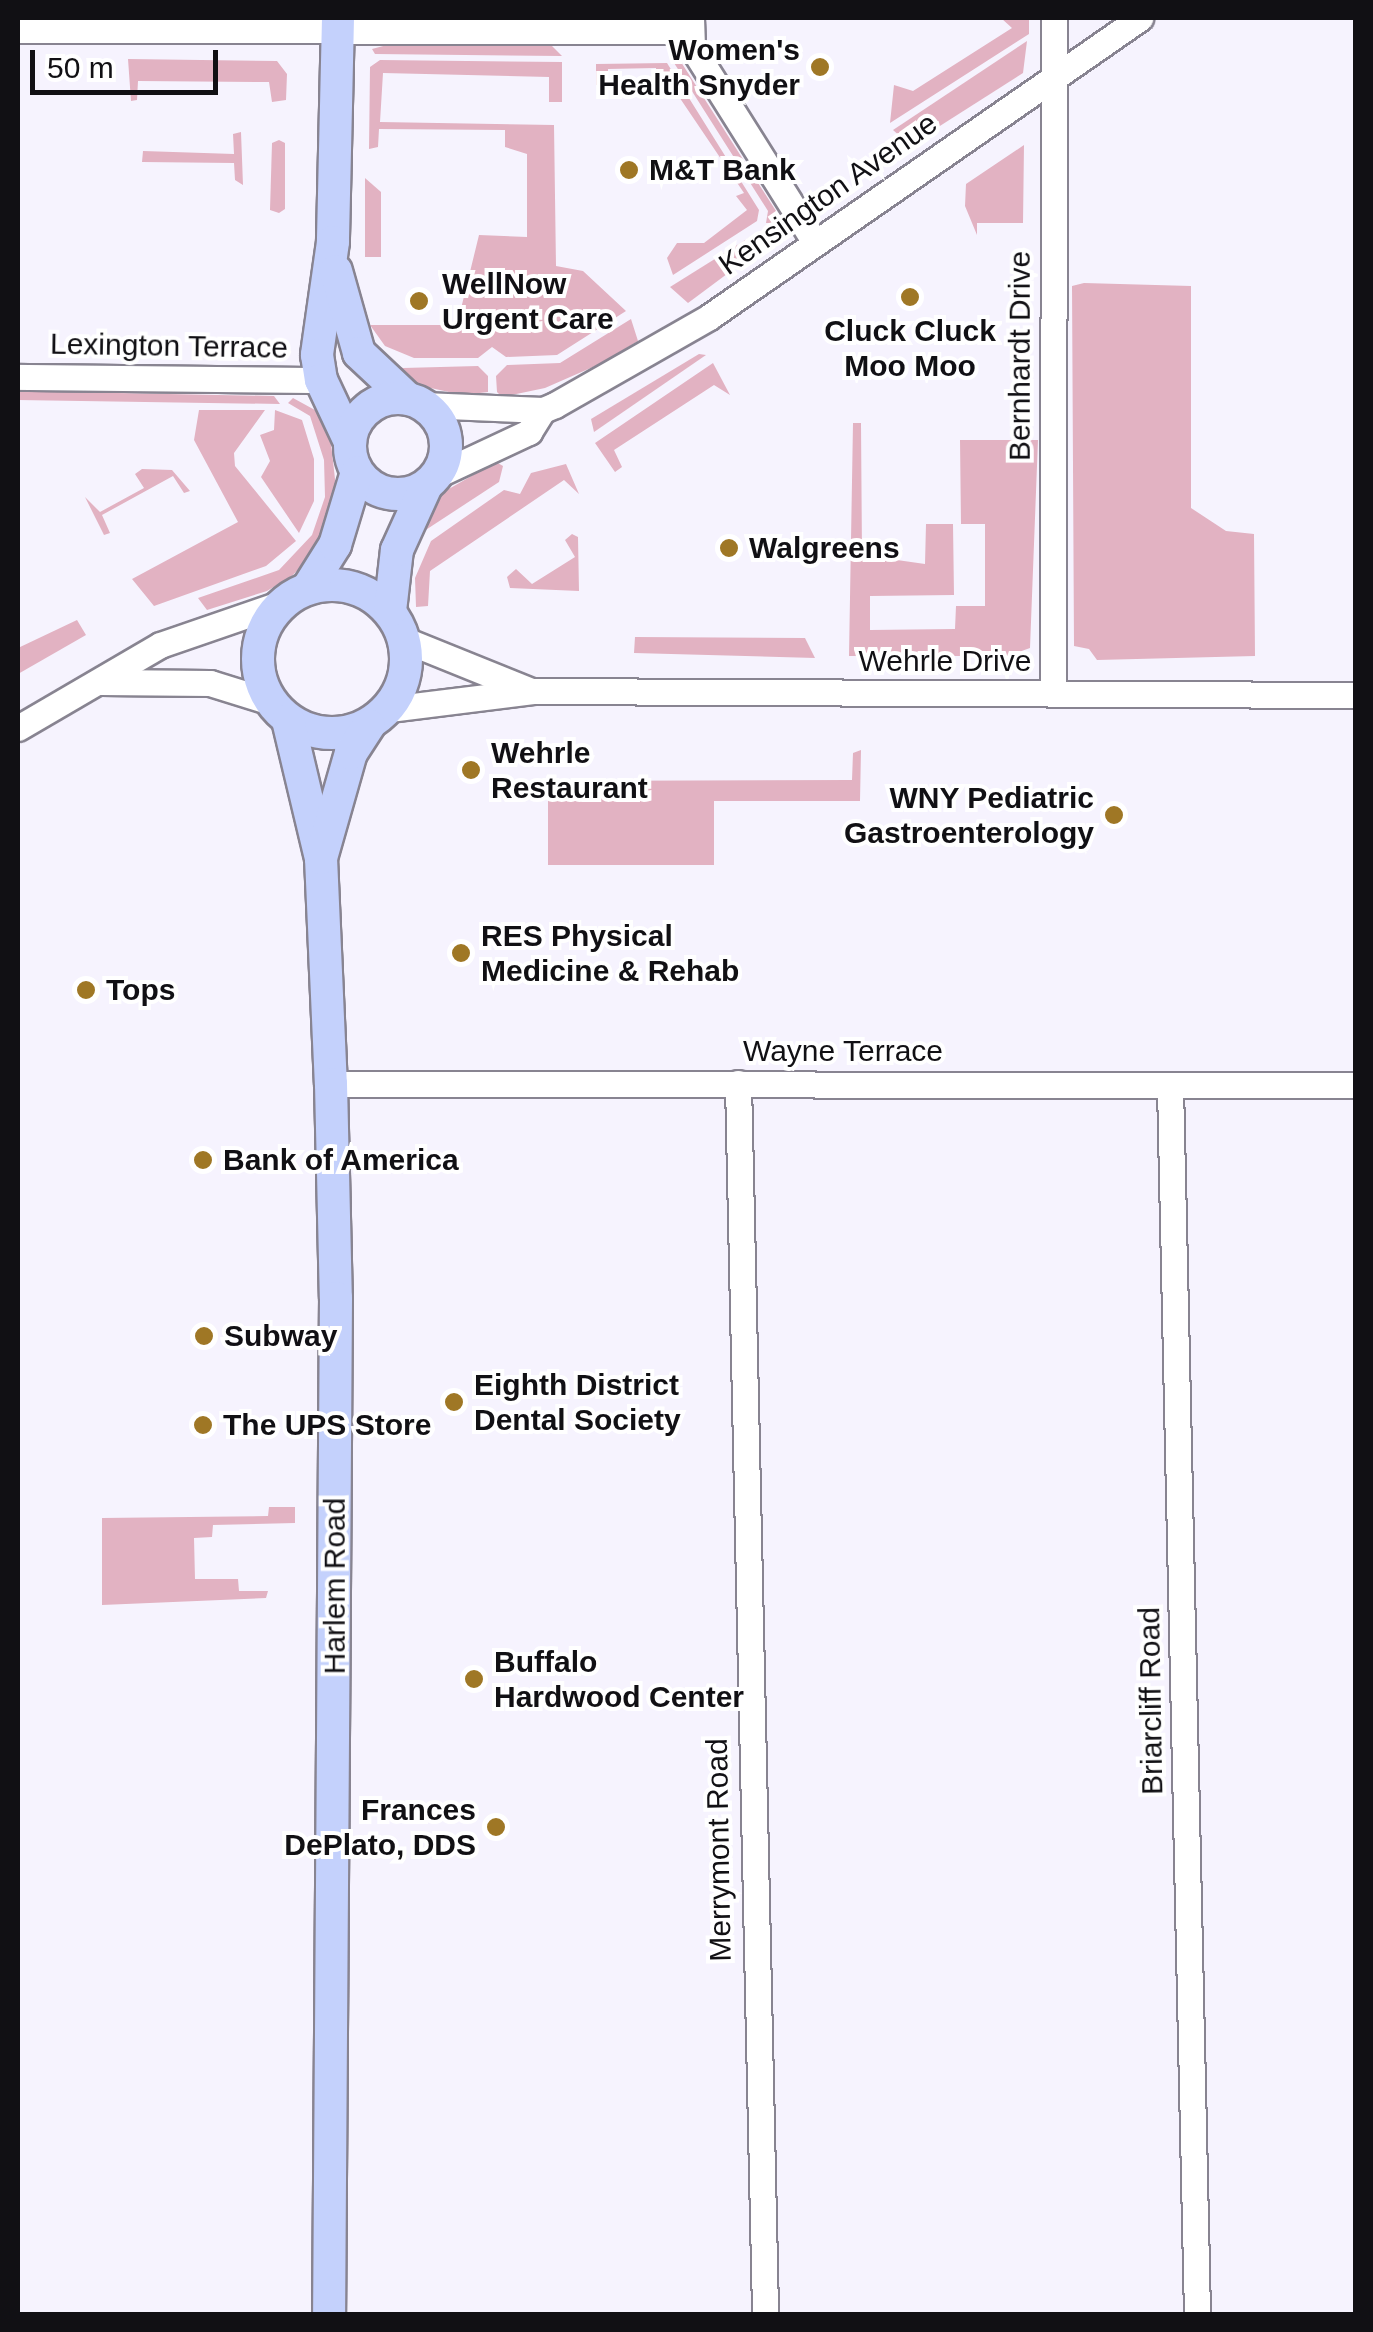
<!DOCTYPE html>
<style>
body{margin:0}
#map{position:relative;width:1373px;height:2332px;overflow:hidden;background:#f6f3fe;font-family:Helvetica,sans-serif}
div>[style]{position:absolute}
.green>*{inset:0;background:#e2b2c2}
.roads{filter:drop-shadow(2px 0 #888491) drop-shadow(-2px 0 #888491) drop-shadow(0 2px #888491) drop-shadow(0 -2px #888491)}
.minor>*{height:25px;margin:-12.5px;padding:0 12.5px;transform-origin:12.5px;border-radius:12.5px;background:#fff}
.major>*{height:32px;margin:-16px;padding:0 16px;transform-origin:16px;border-radius:16px;background:#c4d1fc}
.major>.ring{margin:-16px;padding:0;box-sizing:content-box;background:none;border:32px solid #c4d1fc;border-radius:50%}
.dots>*{width:28px;height:28px;translate:-50% -50%;box-sizing:border-box;border:5px solid #fff;border-radius:50%}
span{translate:-50% -50%;white-space:nowrap;text-align:center;line-height:1.15;-webkit-text-stroke:8px #fff;paint-order:stroke}
.poi-label{font-size:30px;color:#111014;font-weight:700}
.right{translate:-100% -50%;text-align:right}
.left{translate:0 -50%;text-align:left}
.street-label{font-size:30px;color:#111014}
.frame{position:absolute;inset:0;border:20px solid #111014;pointer-events:none}
.scale{position:absolute;left:30px;top:50px;width:188px;height:45px;box-sizing:border-box;border:5px solid #111014;border-top:0;padding-left:12px;font-size:30px;line-height:35px;white-space:nowrap;color:#111014;-webkit-text-stroke:8px #fff;paint-order:stroke}
</style>
<div id="map">
<div class="green">
<i style="clip-path:polygon(1001px 18px,1029px 18px,1029px 34px,890px 123px,894px 85px,913px 91px,1012px 28px)"></i>
<i style="clip-path:polygon(1027px 41px,1023px 73px,910px 145px,893px 130px)"></i>
<i style="clip-path:polygon(387px 45px,552px 46px,562px 56px,375px 54px,372px 49px)"></i>
<i style="clip-path:polygon(669px 55px,681px 62px,776px 211px,772px 223px,766px 223px,768px 211px)"></i>
<i style="clip-path:polygon(128px 59px,277px 61px,287px 74px,286px 100px,272px 102px,269px 82px,138px 81px,137px 100px,131px 101px)"></i>
<i style="clip-path:polygon(380px 60px,562px 62px,562px 102px,549px 102px,549px 77px,383px 73px,380px 122px,554px 125px,556px 266px,583px 271px,626px 311px,557px 355px,506px 357px,492px 347px,478px 358px,414px 358px,385px 346px,370px 325px,457px 325px,479px 235px,527px 237px,527px 154px,505px 147px,505px 130px,379px 129px,378px 147px,369px 149px,370px 67px)"></i>
<i style="clip-path:polygon(667px 63px,759px 210px,757px 221px,673px 275px,667px 258px,677px 243px,704px 243px,747px 210px,736px 196px,744px 193px,669px 82px,656px 86px,656px 68px,608px 69px,608px 85px,596px 85px,596px 64px)"></i>
<i style="clip-path:polygon(241px 132px,243px 185px,235px 180px,234px 163px,142px 162px,143px 151px,234px 154px,233px 134px)"></i>
<i style="clip-path:polygon(279px 140px,285px 143px,285px 209px,279px 213px,270px 210px,272px 143px)"></i>
<i style="clip-path:polygon(1024px 145px,1023px 223px,977px 223px,977px 235px,965px 206px,966px 184px)"></i>
<i style="clip-path:polygon(365px 178px,381px 192px,381px 257px,365px 257px)"></i>
<i style="clip-path:polygon(758px 232px,774px 239px,688px 303px,670px 287px)"></i>
<i style="clip-path:polygon(1084px 283px,1191px 286px,1191px 508px,1226px 531px,1254px 534px,1255px 656px,1097px 660px,1089px 649px,1074px 646px,1072px 286px)"></i>
<i style="clip-path:polygon(631px 319px,638px 341px,602px 363px,545px 388px,502px 397px,497px 392px,496px 376px,507px 365px,560px 363px)"></i>
<i style="clip-path:polygon(370px 337px,387px 362px,403px 368px,478px 366px,488px 376px,488px 392px,463px 395px,412px 384px,381px 363px)"></i>
<i style="clip-path:polygon(699px 354px,706px 355px,594px 432px,591px 419px)"></i>
<i style="clip-path:polygon(713px 363px,730px 395px,714px 385px,614px 450px,622px 467px,615px 472px,595px 443px)"></i>
<i style="clip-path:polygon(18px 391px,274px 396px,280px 404px,18px 400px)"></i>
<i style="clip-path:polygon(293px 398px,324px 415px,330px 434px,337px 497px,324px 541px,293px 575px,267px 591px,207px 610px,198px 598px,279px 570px,312px 535px,325px 497px,324px 460px,310px 416px,288px 403px)"></i>
<i style="clip-path:polygon(199px 410px,265px 410px,234px 453px,235px 466px,296px 541px,266px 566px,154px 606px,132px 579px,238px 522px,194px 440px)"></i>
<i style="clip-path:polygon(275px 410px,302px 420px,314px 459px,314px 501px,299px 533px,261px 477px,270px 461px,260px 435px,274px 430px)"></i>
<i style="clip-path:polygon(853px 423px,861px 423px,862px 555px,925px 564px,926px 524px,953px 524px,954px 595px,870px 596px,870px 630px,955px 629px,956px 606px,985px 606px,985px 524px,961px 524px,960px 440px,1038px 440px,1030px 648px,1008px 656px,849px 656px)"></i>
<i style="clip-path:polygon(496px 462px,503px 466px,499px 482px,418px 535px,433px 498px)"></i>
<i style="clip-path:polygon(566px 464px,579px 494px,564px 480px,430px 571px,428px 606px,416px 607px,415px 578px,431px 541px,504px 490px,520px 494px,531px 473px)"></i>
<i style="clip-path:polygon(142px 469px,172px 470px,190px 491px,184px 493px,173px 476px,102px 515px,110px 533px,104px 535px,85px 497px,100px 512px,144px 488px,135px 474px)"></i>
<i style="clip-path:polygon(572px 534px,578px 537px,579px 591px,510px 588px,507px 577px,516px 569px,532px 584px,575px 557px,565px 540px)"></i>
<i style="clip-path:polygon(77px 620px,86px 635px,18px 674px,18px 648px)"></i>
<i style="clip-path:polygon(635px 637px,805px 638px,815px 658px,634px 653px)"></i>
<i style="clip-path:polygon(861px 750px,860px 801px,714px 801px,714px 865px,548px 865px,548px 781px,852px 780px,853px 753px)"></i>
<i style="clip-path:polygon(269px 1507px,295px 1507px,295px 1523px,213px 1525px,212px 1537px,194px 1538px,195px 1579px,238px 1579px,239px 1591px,268px 1591px,266px 1598px,102px 1605px,102px 1518px,268px 1516px)"></i>
</div>
<div class="roads">
<div class="minor">
<i style="left:691px;top:18px;width:29px;rotate:88deg"></i>
<i style="left:692px;top:47px;width:231px;rotate:57.8deg"></i>
<i style="left:18px;top:30px;width:672px;rotate:0.09deg"></i>
<i style="left:18px;top:377px;width:303px;rotate:0.6deg"></i>
<i style="left:423px;top:405px;width:120px;rotate:2.4deg"></i>
<i style="left:543px;top:410px;width:13px;rotate:-23deg"></i>
<i style="left:555px;top:405px;width:177px;rotate:-29.7deg"></i>
<i style="left:709px;top:317px;width:525px;rotate:-34.75deg"></i>
<i style="left:437px;top:475px;width:102px;rotate:-25.1deg"></i>
<i style="left:529px;top:432px;width:26px;rotate:-58deg"></i>
<i style="left:405px;top:640px;width:134px;rotate:22deg"></i>
<i style="left:101px;top:682px;width:109px;rotate:0.5deg"></i>
<i style="left:210px;top:683px;width:64px;rotate:17.3deg"></i>
<i style="left:1053px;top:694px;width:676px;rotate:-89.92deg"></i>
<i style="left:389px;top:709px;width:145px;rotate:-7.1deg"></i>
<i style="left:533px;top:691px;width:823px;rotate:0.28deg"></i>
<i style="left:18px;top:728px;width:164px;rotate:-30.3deg"></i>
<i style="left:160px;top:645px;width:129px;rotate:-19deg"></i>
<i style="left:738px;top:1083px;width:1231px;rotate:88.74deg"></i>
<i style="left:331px;top:1084px;width:1025px;rotate:0.06deg"></i>
<i style="left:1170px;top:1086px;width:1228px;rotate:88.74deg"></i>
</div>
<div class="major">
<i style="left:338px;top:18px;width:224px;rotate:91.3deg"></i>
<i style="left:333px;top:242px;width:114px;rotate:98.1deg"></i>
<i style="left:317px;top:355px;width:25px;rotate:81deg"></i>
<i style="left:321px;top:380px;width:68px;rotate:64.9deg"></i>
<i style="left:336px;top:271px;width:85px;rotate:74.3deg"></i>
<i style="left:359px;top:353px;width:67px;rotate:43.2deg"></i>
<i class="ring" style="left:350px;top:398px;width:64px;height:64px"></i>
<i class="ring" style="left:258px;top:585px;width:116px;height:116px"></i>
<i style="left:308px;top:588px;width:51px;rotate:-57.9deg"></i>
<i style="left:335px;top:545px;width:76px;rotate:-73.2deg"></i>
<i style="left:390px;top:611px;width:61px;rotate:-83.5deg"></i>
<i style="left:397px;top:550px;width:70px;rotate:-65.6deg"></i>
<i style="left:288px;top:720px;width:142px;rotate:76.6deg"></i>
<i style="left:321px;top:858px;width:226px;rotate:87.5deg"></i>
<i style="left:331px;top:1084px;width:214px;rotate:88.7deg"></i>
<i style="left:336px;top:1298px;width:1016px;rotate:90.39deg"></i>
<i style="left:321px;top:858px;width:109px;rotate:-74.1deg"></i>
<i style="left:351px;top:753px;width:33px;rotate:-57deg"></i>
</div>
</div>
<div class="dots">
<i style="left:820px;top:67px;background:#9f7725"></i>
<i style="left:629px;top:170px;background:#9f7725"></i>
<i style="left:910px;top:297px;background:#9f7725"></i>
<i style="left:419px;top:301px;background:#9f7725"></i>
<i style="left:729px;top:548px;background:#9f7725"></i>
<i style="left:471px;top:770px;background:#9f7725"></i>
<i style="left:1114px;top:815px;background:#9f7725"></i>
<i style="left:461px;top:953px;background:#9f7725"></i>
<i style="left:86px;top:990px;background:#9f7725"></i>
<i style="left:203px;top:1160px;background:#9f7725"></i>
<i style="left:204px;top:1336px;background:#9f7725"></i>
<i style="left:454px;top:1402px;background:#9f7725"></i>
<i style="left:203px;top:1425px;background:#9f7725"></i>
<i style="left:474px;top:1679px;background:#9f7725"></i>
<i style="left:496px;top:1827px;background:#9f7725"></i>
</div>
<div class="poi-label">
<span class="right" style="left:800px;top:67px">Women's<br>Health Snyder</span>
<span class="left" style="left:649px;top:170px">M&amp;T Bank</span>
<span class="left" style="left:442px;top:301px">WellNow<br>Urgent Care</span>
<span style="left:910px;top:348px">Cluck Cluck<br>Moo Moo</span>
<span class="left" style="left:749px;top:548px">Walgreens</span>
<span class="left" style="left:491px;top:770px">Wehrle<br>Restaurant</span>
<span class="right" style="left:1094px;top:815px">WNY Pediatric<br>Gastroenterology</span>
<span class="left" style="left:481px;top:953px">RES Physical<br>Medicine &amp; Rehab</span>
<span class="left" style="left:106px;top:990px">Tops</span>
<span class="left" style="left:223px;top:1160px">Bank of America</span>
<span class="left" style="left:224px;top:1336px">Subway</span>
<span class="left" style="left:474px;top:1402px">Eighth District<br>Dental Society</span>
<span class="left" style="left:223px;top:1425px">The UPS Store</span>
<span class="left" style="left:494px;top:1679px">Buffalo<br>Hardwood Center</span>
<span class="right" style="left:476px;top:1827px">Frances<br>DePlato, DDS</span>
</div>
<div class="street-label">
<span style="left:828px;top:194px;rotate:-35deg">Kensington Avenue</span>
<span style="left:169px;top:346px;rotate:1deg">Lexington Terrace</span>
<span style="left:1020px;top:356px;rotate:-90deg">Bernhardt Drive</span>
<span style="left:945px;top:661px">Wehrle Drive</span>
<span style="left:843px;top:1051px">Wayne Terrace</span>
<span style="left:335px;top:1586px;rotate:-90deg">Harlem Road</span>
<span style="left:1151px;top:1701px;rotate:-91deg">Briarcliff Road</span>
<span style="left:719px;top:1850px;rotate:-91deg">Merrymont Road</span>
</div>
<div class="frame"></div>
<div class="scale">50 m</div>
</div>
